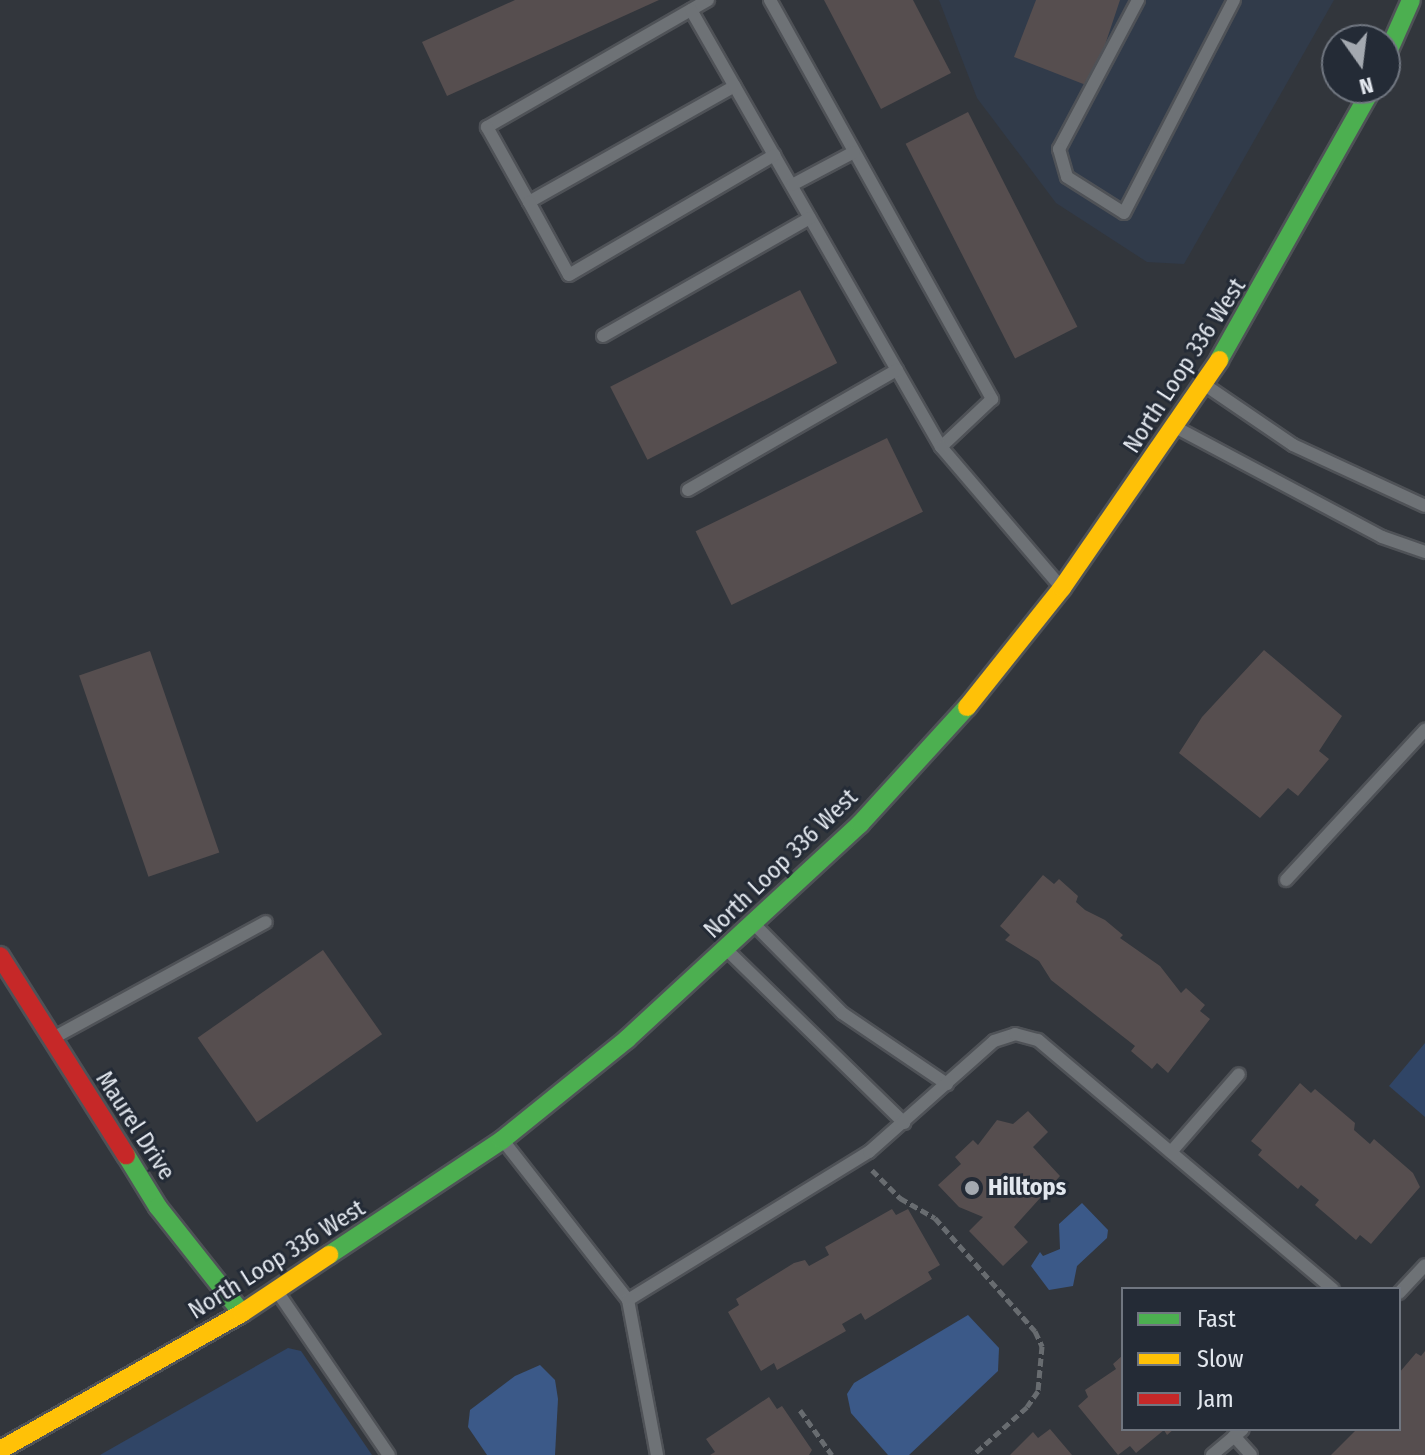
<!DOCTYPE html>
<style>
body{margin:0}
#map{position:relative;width:1425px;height:1455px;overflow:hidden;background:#32363c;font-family:"Fira Sans Condensed",sans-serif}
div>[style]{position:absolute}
.built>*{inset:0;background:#313b4a}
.green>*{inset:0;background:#304566}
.water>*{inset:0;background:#3b5988}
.building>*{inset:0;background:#564e4f;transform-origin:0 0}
.path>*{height:5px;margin-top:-2.5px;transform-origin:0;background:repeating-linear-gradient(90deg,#686c70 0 8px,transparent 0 12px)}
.roads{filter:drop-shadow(2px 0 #4f5257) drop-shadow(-2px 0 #4f5257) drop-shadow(0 2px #4f5257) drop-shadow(0 -2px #4f5257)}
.lane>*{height:12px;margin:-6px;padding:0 6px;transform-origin:6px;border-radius:6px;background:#6e7276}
.fast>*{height:18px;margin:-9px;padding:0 9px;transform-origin:9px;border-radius:9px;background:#4caf50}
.slow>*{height:18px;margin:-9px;padding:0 9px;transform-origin:9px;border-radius:9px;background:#ffc107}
.jam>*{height:18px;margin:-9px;padding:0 9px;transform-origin:9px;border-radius:9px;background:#c62828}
.dots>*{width:22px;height:22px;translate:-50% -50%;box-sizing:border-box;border:4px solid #242b36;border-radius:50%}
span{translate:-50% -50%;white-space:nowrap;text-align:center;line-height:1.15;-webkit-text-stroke:6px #242b36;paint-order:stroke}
.street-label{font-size:24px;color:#e2e7ee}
.poi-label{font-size:24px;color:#e2e7ee;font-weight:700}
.left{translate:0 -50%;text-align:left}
.legend{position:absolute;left:1121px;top:1287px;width:280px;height:144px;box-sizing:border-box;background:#242b36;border:2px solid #707680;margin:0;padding:10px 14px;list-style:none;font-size:24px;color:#e2e7ee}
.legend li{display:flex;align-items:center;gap:16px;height:40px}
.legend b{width:40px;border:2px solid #707680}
.north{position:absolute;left:1321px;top:24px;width:80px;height:80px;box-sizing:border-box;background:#242b36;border:2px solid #707680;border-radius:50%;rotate:166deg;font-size:22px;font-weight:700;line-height:32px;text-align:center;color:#e2e7ee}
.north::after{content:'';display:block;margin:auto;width:28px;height:36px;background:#a4a9b0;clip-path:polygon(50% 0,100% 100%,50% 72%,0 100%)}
</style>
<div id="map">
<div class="built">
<i style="clip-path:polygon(939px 0,1334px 0,1184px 264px,1147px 262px,1056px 203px,977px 98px)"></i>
</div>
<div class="green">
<i style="clip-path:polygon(1425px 1043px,1425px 1117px,1389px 1086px)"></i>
<i style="clip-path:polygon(288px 1348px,301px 1351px,372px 1455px,100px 1455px)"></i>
</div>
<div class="water">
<i style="clip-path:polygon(1082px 1203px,1108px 1230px,1107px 1238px,1077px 1266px,1073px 1286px,1049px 1290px,1031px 1266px,1040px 1252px,1043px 1256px,1060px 1249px,1059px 1224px)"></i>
<i style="clip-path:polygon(968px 1315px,999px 1348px,998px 1371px,909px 1455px,888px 1455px,851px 1413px,847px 1394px,854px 1383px)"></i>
<i style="clip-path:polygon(540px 1365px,555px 1380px,558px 1399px,555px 1455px,487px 1455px,468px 1427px,470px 1410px,515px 1376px)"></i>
</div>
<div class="building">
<i style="clip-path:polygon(515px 0,659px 0,447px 96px,422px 42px)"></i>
<i style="clip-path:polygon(824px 0,913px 0,951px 73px,881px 109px)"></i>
<i style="clip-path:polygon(1036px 0,1120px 0,1091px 87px,1014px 57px)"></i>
<i style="left:968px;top:112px;width:241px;height:70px;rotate:63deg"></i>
<i style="left:800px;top:290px;width:82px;height:213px;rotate:63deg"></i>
<i style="left:887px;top:438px;width:82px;height:213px;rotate:64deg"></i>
<i style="clip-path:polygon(1264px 650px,1342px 716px,1319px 751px,1329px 759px,1298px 796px,1288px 788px,1260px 818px,1179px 753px,1202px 717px)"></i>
<i style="left:150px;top:651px;width:213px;height:75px;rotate:71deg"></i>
<i style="clip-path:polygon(1043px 875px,1054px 884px,1059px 879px,1078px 896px,1076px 902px,1085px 910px,1105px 920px,1123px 935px,1120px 938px,1160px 966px,1181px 993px,1186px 988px,1205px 1005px,1200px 1011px,1210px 1019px,1168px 1073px,1157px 1063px,1152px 1069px,1131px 1051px,1135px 1046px,1051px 980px,1039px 961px,1005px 940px,1010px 935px,1000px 926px)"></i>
<i style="left:323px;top:950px;width:103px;height:153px;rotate:55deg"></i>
<i style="clip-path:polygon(1300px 1083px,1311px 1093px,1315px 1089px,1355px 1123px,1354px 1130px,1370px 1144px,1374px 1139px,1413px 1173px,1420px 1187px,1371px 1244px,1360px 1235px,1356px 1240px,1315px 1205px,1319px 1200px,1301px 1185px,1298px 1189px,1258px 1155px,1262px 1150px,1251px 1141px)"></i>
<i style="clip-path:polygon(1028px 1111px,1048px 1132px,1033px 1147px,1060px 1176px,1014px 1227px,1028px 1242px,1003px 1266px,969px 1231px,983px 1217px,959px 1207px,938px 1185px,961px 1164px,955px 1157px,973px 1140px,978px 1145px,997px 1120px,1013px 1124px)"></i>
<i style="clip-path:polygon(892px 1209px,896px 1215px,908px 1209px,940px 1265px,928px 1272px,932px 1279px,865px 1320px,861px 1313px,842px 1324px,846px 1331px,777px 1370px,774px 1363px,761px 1371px,728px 1312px,739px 1305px,736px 1299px,794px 1263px,805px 1260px,809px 1266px,829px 1255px,825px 1247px)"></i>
<i style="clip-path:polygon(1425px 1351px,1425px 1455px,1331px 1455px,1357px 1429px,1399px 1429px,1399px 1373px,1416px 1353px,1421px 1356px)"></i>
<i style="clip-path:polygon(1123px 1355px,1123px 1429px,1174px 1429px,1167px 1435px,1164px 1430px,1136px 1453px,1130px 1446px,1118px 1455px,1078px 1406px,1088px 1397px,1085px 1390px,1116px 1369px,1113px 1364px)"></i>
<i style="clip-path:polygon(769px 1397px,777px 1409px,782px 1406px,812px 1450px,809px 1455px,710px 1455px,715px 1452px,706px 1439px)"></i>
<i style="clip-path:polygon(1050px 1429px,1072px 1455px,1010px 1455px,1033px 1432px,1038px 1438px)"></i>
</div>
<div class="path">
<i style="left:872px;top:1170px;width:40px;rotate:45deg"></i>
<i style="left:900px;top:1198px;width:40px;rotate:29.7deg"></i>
<i style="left:935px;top:1218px;width:151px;rotate:48.5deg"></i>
<i style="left:1035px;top:1331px;width:17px;rotate:65deg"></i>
<i style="left:1042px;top:1346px;width:45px;rotate:95.1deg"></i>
<i style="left:1038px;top:1391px;width:19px;rotate:125deg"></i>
<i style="left:1027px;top:1407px;width:72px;rotate:138.4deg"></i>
<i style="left:800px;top:1410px;width:55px;rotate:54.6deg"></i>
</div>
<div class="roads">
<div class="lane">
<i style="left:708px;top:0;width:255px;rotate:150.1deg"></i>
<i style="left:487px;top:127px;width:86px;rotate:60.8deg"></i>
<i style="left:529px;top:202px;width:236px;rotate:-29.4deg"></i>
<i style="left:770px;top:0;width:457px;rotate:60.9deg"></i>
<i style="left:992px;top:399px;width:70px;rotate:136.7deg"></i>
<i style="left:1138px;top:0;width:169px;rotate:117.9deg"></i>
<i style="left:1059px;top:149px;width:29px;rotate:74deg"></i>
<i style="left:1067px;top:177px;width:67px;rotate:32.3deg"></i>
<i style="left:1124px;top:213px;width:240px;rotate:-62.7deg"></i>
<i style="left:691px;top:10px;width:503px;rotate:60.23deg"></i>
<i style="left:941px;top:447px;width:183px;rotate:49.4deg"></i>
<i style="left:792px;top:185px;width:70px;rotate:-28deg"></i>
<i style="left:529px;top:202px;width:83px;rotate:61.3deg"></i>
<i style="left:569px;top:275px;width:238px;rotate:-30.3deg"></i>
<i style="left:603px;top:336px;width:238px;rotate:-29.7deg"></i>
<i style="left:1208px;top:387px;width:103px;rotate:34.3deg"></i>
<i style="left:1293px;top:445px;width:145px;rotate:24.8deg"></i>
<i style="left:1179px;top:429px;width:230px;rotate:28deg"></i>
<i style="left:1382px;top:537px;width:46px;rotate:19.2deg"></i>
<i style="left:688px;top:490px;width:241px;rotate:-29.9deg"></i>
<i style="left:1286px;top:880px;width:205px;rotate:-47.2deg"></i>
<i style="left:756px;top:926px;width:122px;rotate:45.3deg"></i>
<i style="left:842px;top:1013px;width:127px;rotate:34.1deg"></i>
<i style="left:729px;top:952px;width:245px;rotate:44.3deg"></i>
<i style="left:55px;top:1037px;width:240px;rotate:-28.6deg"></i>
<i style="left:505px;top:1143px;width:199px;rotate:51.9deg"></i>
<i style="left:628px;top:1300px;width:158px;rotate:79.4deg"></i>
<i style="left:1171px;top:1152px;width:103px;rotate:-48.9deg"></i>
<i style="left:1399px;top:1293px;width:38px;rotate:-47deg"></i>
<i style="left:279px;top:1294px;width:195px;rotate:55.7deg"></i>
<i style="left:628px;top:1300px;width:283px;rotate:-31.6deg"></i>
<i style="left:869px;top:1152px;width:167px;rotate:-41.6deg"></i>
<i style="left:994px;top:1041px;width:22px;rotate:-18deg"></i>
<i style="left:1015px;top:1034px;width:24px;rotate:15deg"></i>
<i style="left:1038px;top:1040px;width:386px;rotate:40.2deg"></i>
<i style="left:1234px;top:1436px;width:25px;rotate:48deg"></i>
<i style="left:1212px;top:1455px;width:40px;rotate:-40deg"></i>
</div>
<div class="fast">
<i style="left:1385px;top:59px;width:64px;rotate:-66.2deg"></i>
<i style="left:1219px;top:360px;width:312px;rotate:-60.6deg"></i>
<i style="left:126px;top:1155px;width:61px;rotate:58.4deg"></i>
<i style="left:158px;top:1207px;width:135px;rotate:51.6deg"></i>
<i style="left:329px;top:1255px;width:208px;rotate:-33.6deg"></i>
<i style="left:502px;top:1140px;width:161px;rotate:-38.9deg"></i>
<i style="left:627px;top:1039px;width:317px;rotate:-42.7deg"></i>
<i style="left:860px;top:824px;width:159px;rotate:-47.6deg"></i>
</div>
<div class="slow">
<i style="left:967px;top:707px;width:152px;rotate:-51.4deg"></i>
<i style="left:1062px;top:588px;width:277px;rotate:-55.4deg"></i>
<i style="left:0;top:1450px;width:278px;rotate:-29.5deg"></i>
<i style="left:242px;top:1313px;width:105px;rotate:-33.7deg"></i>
</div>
<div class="jam">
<i style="left:0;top:956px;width:236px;rotate:57.7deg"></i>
</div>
</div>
<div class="dots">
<i style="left:972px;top:1188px;background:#a4a9b0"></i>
</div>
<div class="street-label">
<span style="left:1185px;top:366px;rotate:-57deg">North Loop 336 West</span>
<span style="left:781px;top:864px;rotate:-44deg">North Loop 336 West</span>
<span style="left:135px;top:1126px;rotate:57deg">Maurel Drive</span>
<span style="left:277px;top:1260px;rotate:-32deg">North Loop 336 West</span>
</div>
<div class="poi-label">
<span class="left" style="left:988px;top:1188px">Hilltops</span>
</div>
<ul class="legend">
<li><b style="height:10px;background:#4caf50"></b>Fast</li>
<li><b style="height:10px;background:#ffc107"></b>Slow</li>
<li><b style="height:10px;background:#c62828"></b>Jam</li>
</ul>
<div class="north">N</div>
</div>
